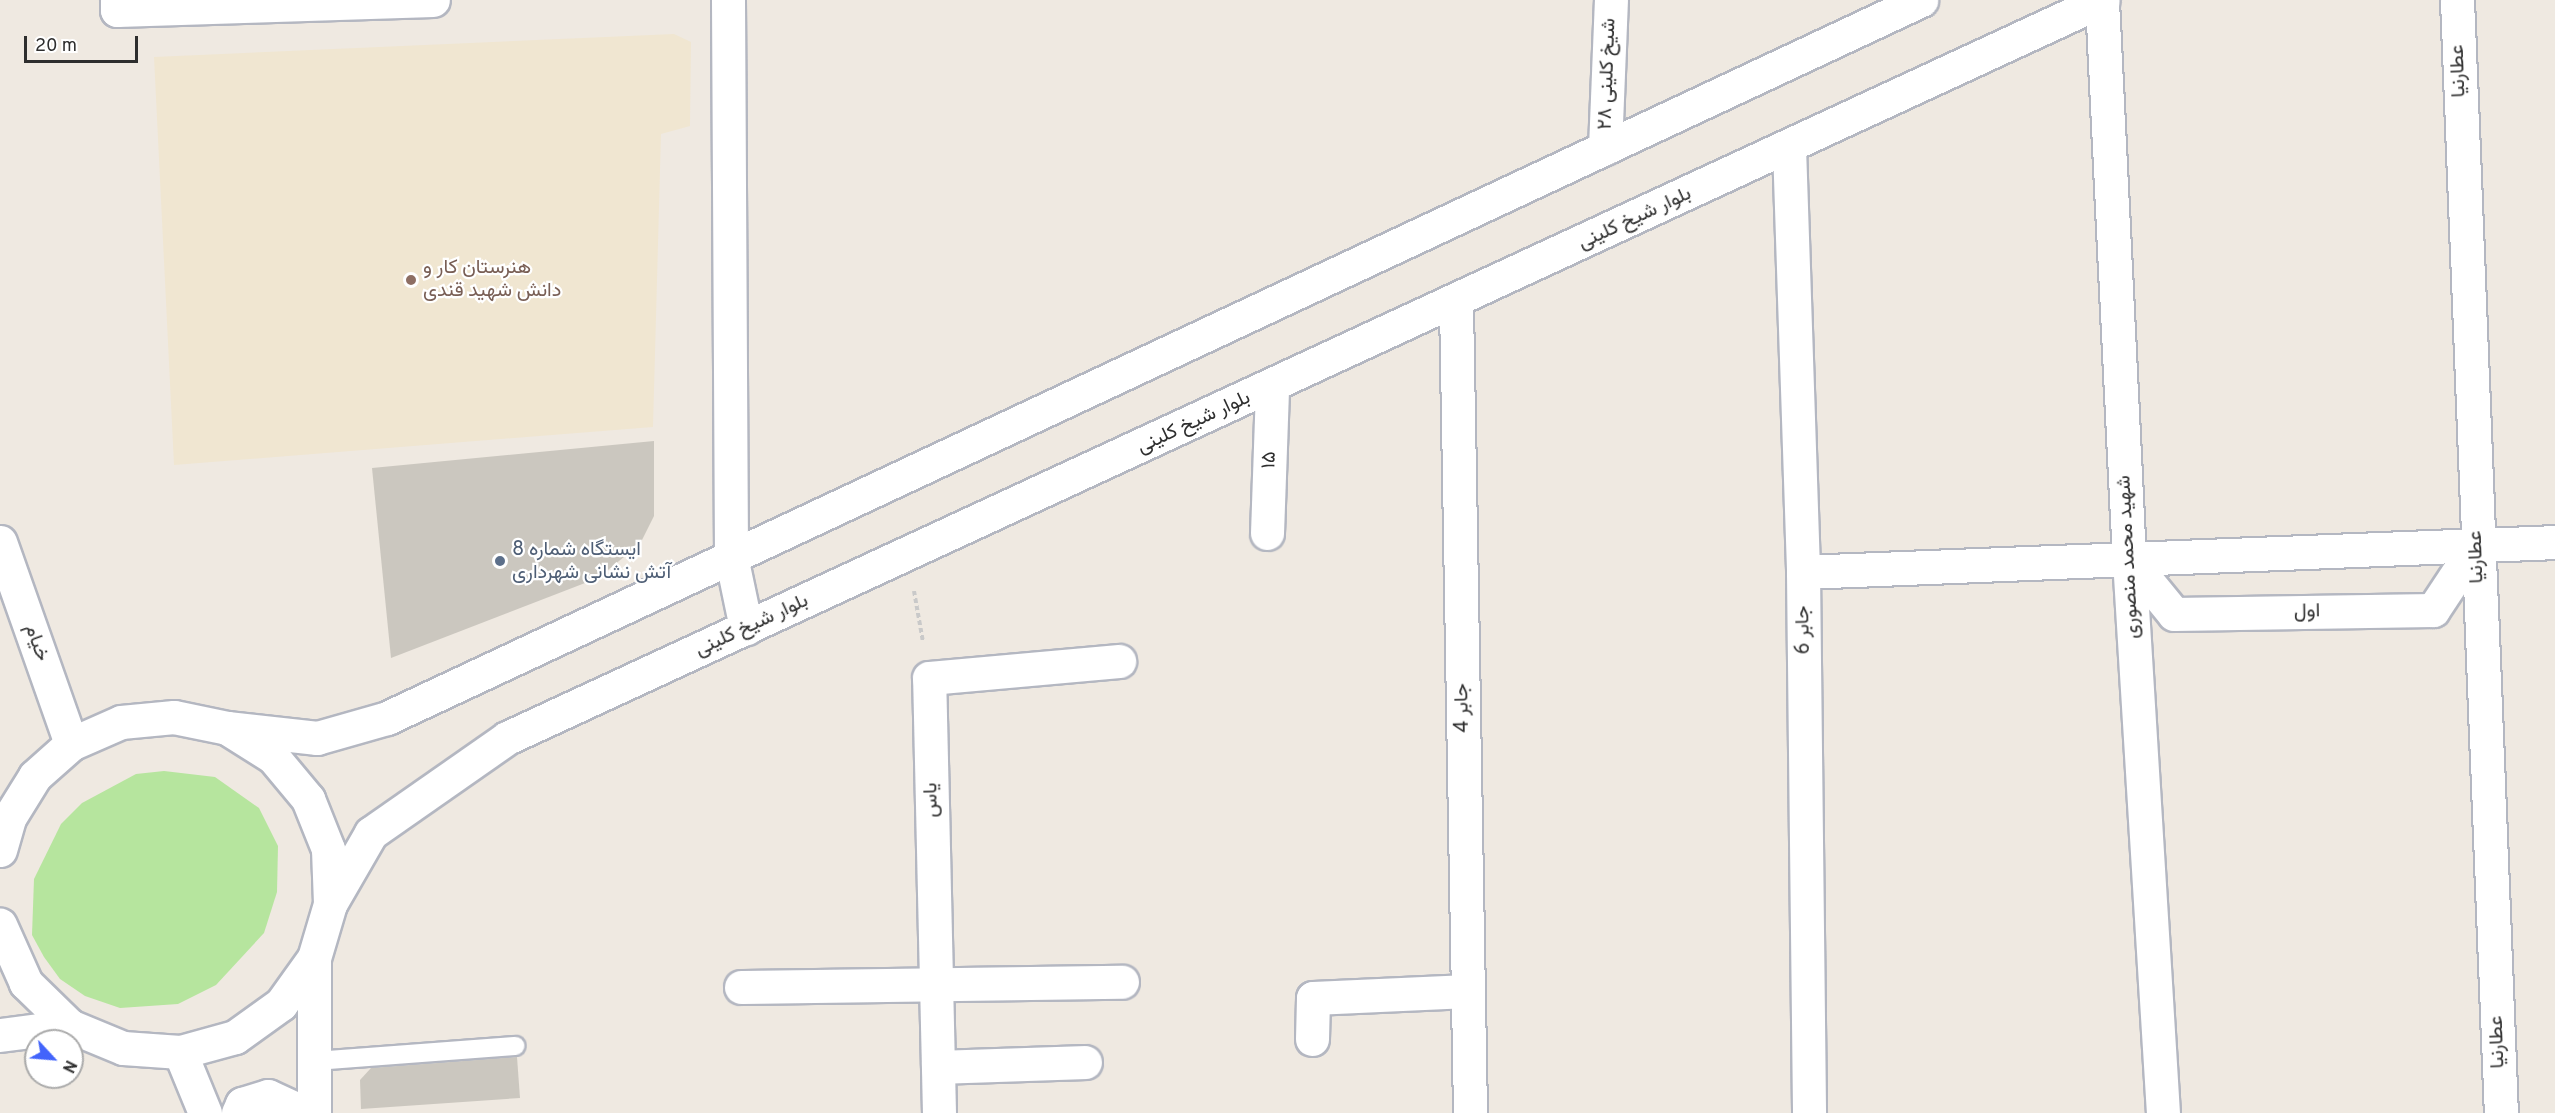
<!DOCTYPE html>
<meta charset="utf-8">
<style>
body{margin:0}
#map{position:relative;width:2555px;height:1113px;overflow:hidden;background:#efe9e1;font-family:Overpass,Vazirmatn,sans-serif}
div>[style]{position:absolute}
.education>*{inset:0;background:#f0e6d1}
.green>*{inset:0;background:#b6e59e}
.building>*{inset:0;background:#cbc7bf}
.path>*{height:4px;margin-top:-2px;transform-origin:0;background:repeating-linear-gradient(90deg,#c9c9c9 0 4.5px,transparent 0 7.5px)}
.roads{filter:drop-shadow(2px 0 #b4b7c1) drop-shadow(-2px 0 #b4b7c1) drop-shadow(0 2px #b4b7c1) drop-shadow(0 -2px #b4b7c1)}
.lane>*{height:18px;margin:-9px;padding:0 9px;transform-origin:9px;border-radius:9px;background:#fff}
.street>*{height:33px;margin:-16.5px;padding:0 16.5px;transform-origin:16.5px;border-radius:16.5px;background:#fff}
.secondary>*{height:33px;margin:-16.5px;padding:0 16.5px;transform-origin:16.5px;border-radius:16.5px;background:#fff}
.dots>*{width:16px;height:16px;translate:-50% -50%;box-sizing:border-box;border:3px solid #fff;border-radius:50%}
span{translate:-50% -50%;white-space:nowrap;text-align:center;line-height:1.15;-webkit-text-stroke:4.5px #fff;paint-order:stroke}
.street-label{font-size:20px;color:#2e2e2e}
.education-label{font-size:20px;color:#785e54}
.left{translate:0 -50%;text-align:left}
.service-label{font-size:20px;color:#4e5e75}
.north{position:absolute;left:24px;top:1029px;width:60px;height:60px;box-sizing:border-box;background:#fff;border:2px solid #ababab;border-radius:50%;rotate:116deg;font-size:16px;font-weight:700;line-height:24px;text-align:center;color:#2e2e2e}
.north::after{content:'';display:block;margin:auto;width:21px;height:27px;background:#4264fb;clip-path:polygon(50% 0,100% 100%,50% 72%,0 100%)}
.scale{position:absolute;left:24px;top:36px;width:114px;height:27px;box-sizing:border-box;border:3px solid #2e2e2e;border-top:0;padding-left:8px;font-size:18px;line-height:21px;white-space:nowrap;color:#2e2e2e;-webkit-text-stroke:4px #fff;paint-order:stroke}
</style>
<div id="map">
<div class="education">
<i style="clip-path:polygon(674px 34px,691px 42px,690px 126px,661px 134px,653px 427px,174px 465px,154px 57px)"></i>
</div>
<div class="green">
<i style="clip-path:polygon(164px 771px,215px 777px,259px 808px,278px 846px,277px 892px,264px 933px,216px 985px,178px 1004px,120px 1008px,85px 996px,60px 979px,44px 957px,32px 935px,34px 879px,61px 824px,82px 803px,136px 774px)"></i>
</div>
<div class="building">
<i style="clip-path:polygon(654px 441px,654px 516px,640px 544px,598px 578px,391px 658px,372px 468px)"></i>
<i style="clip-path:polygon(517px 1057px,520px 1098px,361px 1109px,360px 1080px,371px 1068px)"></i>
</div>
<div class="path">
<i style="left:914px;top:591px;width:52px;rotate:80deg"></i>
</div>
<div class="roads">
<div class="lane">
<i style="left:314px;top:1061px;width:202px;rotate:-4.3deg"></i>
</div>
<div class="street">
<i style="left:117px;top:0;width:10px;rotate:90deg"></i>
<i style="left:117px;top:10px;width:316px;rotate:-1.8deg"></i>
<i style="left:728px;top:0;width:556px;rotate:89.69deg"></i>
<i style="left:2457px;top:0;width:1114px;rotate:87.74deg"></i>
<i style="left:2102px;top:1px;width:559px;rotate:87.23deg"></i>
<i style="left:2129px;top:559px;width:555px;rotate:86.49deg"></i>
<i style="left:1789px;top:147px;width:425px;rotate:88.1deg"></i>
<i style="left:1803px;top:572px;width:541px;rotate:89.36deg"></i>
<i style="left:1605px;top:148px;width:148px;rotate:-87.7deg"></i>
<i style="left:1456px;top:303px;width:810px;rotate:89.01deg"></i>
<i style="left:1267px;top:533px;width:146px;rotate:-88deg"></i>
<i style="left:0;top:542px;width:214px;rotate:70.6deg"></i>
<i style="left:2129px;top:559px;width:71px;rotate:50.7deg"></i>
<i style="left:2174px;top:614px;width:259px;rotate:-0.9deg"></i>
<i style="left:2433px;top:610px;width:78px;rotate:-56.5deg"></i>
<i style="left:1803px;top:572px;width:753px;rotate:-2.28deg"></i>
<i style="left:314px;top:958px;width:155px;rotate:90deg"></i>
<i style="left:741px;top:987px;width:381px;rotate:-0.8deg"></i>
<i style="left:1312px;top:1039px;width:41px;rotate:-88.6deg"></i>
<i style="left:1313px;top:998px;width:155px;rotate:-2.6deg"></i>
<i style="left:180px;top:1052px;width:66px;rotate:67.7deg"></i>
<i style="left:938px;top:1067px;width:147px;rotate:-1.9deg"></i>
<i style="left:238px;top:1113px;width:10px;rotate:-66deg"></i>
<i style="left:242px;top:1104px;width:27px;rotate:-17deg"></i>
<i style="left:268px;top:1096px;width:41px;rotate:24.7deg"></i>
<i style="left:939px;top:1113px;width:435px;rotate:-91.3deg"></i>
<i style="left:929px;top:678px;width:191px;rotate:-5.1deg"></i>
</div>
<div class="secondary">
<i style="left:731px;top:556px;width:74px;rotate:78.2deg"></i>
<i style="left:227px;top:728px;width:91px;rotate:6.3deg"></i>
<i style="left:317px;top:738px;width:73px;rotate:-15.9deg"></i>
<i style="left:387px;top:718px;width:1694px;rotate:-25.08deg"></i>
<i style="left:0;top:850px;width:33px;rotate:-74deg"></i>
<i style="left:9px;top:818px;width:49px;rotate:-58.2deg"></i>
<i style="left:35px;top:776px;width:48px;rotate:-41.6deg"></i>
<i style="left:71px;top:744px;width:55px;rotate:-23.7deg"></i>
<i style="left:121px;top:722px;width:53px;rotate:-5.4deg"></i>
<i style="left:174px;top:717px;width:54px;rotate:11.7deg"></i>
<i style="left:227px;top:728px;width:54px;rotate:32.2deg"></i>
<i style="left:273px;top:757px;width:55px;rotate:50.2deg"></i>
<i style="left:308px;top:799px;width:54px;rotate:68.2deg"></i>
<i style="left:328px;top:849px;width:55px;rotate:87.9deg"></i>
<i style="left:330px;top:904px;width:56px;rotate:106.5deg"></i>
<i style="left:314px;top:958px;width:57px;rotate:125.7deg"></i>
<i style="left:281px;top:1004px;width:57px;rotate:144.3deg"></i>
<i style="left:235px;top:1037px;width:57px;rotate:164.7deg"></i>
<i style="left:180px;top:1052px;width:57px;rotate:-176deg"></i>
<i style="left:123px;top:1048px;width:57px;rotate:-157.5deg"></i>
<i style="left:70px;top:1026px;width:62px;rotate:-135.7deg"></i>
<i style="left:26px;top:983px;width:64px;rotate:-114.1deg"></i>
<i style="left:330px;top:904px;width:82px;rotate:-60deg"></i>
<i style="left:371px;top:833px;width:166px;rotate:-34.9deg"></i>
<i style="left:507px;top:738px;width:1758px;rotate:-24.82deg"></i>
<i style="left:0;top:1035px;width:71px;rotate:-7.3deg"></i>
</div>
</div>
<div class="dots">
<i style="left:411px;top:280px;background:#8d6e63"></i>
<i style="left:500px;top:561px;background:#5c6f8a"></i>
</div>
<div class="street-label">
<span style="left:2459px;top:71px;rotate:-92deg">عطارنیا</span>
<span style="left:1608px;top:74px;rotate:-88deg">شیخ کلینی ۲۸</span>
<span style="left:1635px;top:219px;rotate:-25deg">بلوار شیخ کلینی</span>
<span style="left:1194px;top:423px;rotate:-25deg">بلوار شیخ کلینی</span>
<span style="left:1270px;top:460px;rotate:-88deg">۱۵</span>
<span style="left:2129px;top:557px;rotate:-93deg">شهید محمد منصوری</span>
<span style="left:2477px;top:557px;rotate:-92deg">عطارنیا</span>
<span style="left:2307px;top:612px;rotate:-1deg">اول</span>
<span style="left:752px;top:626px;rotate:-25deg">بلوار شیخ کلینی</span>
<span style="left:1804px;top:630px;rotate:-91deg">جابر 6</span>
<span style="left:36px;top:643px;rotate:70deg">خیام</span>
<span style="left:1463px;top:708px;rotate:-91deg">جابر 4</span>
<span style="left:932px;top:800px;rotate:-91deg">یاس</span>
<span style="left:2498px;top:1042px;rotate:-92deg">عطارنیا</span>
</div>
<div class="education-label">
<span class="left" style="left:423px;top:280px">هنرستان کار و<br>دانش شهید قندی</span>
</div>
<div class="service-label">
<span class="left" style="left:512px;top:562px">ایستگاه شماره 8<br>آتش نشانی شهرداری</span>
</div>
<div class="north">N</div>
<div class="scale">20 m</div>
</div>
